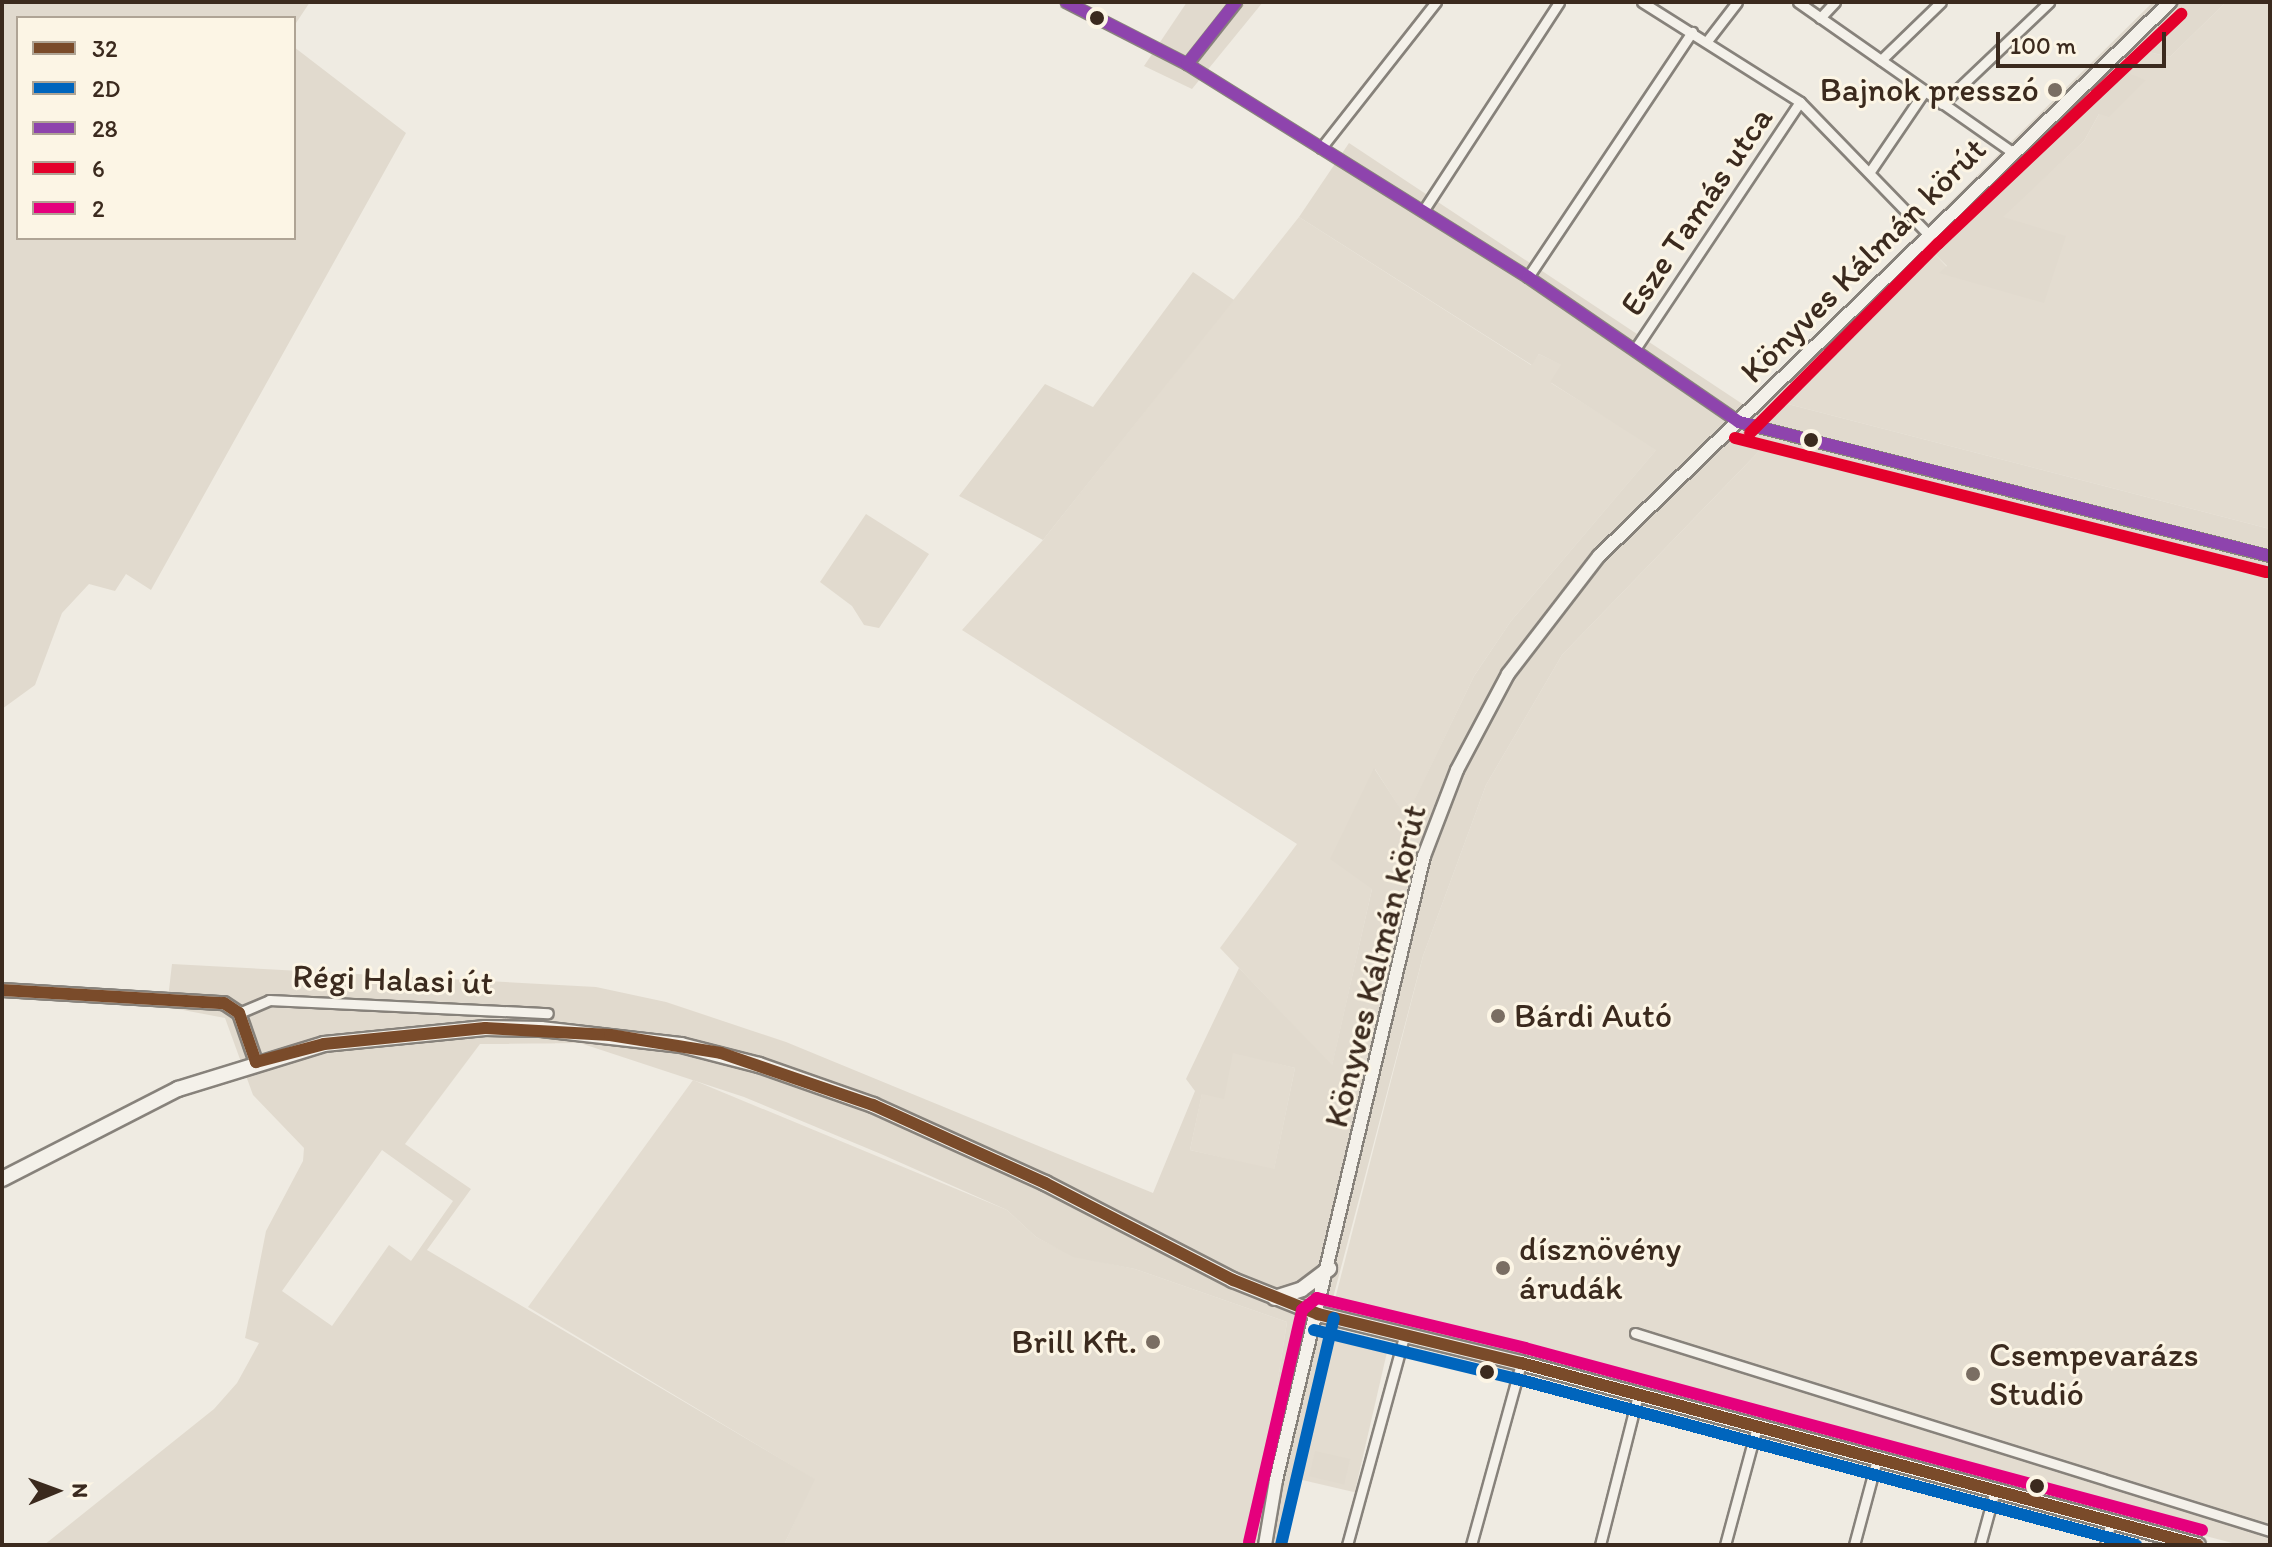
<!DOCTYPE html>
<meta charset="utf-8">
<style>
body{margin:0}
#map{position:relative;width:2272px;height:1547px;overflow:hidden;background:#efebe2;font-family:Itim,sans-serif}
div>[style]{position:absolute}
.built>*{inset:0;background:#e3dcd0;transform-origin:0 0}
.green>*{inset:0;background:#e1dace;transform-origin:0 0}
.roads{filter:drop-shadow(2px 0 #87827b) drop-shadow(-2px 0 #87827b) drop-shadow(0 2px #87827b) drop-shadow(0 -2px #87827b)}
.street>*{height:9px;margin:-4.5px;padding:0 4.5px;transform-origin:4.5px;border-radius:4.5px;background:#f4f1ea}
.secondary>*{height:12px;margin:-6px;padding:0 6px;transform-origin:6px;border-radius:6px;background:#f4f1ea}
.primary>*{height:14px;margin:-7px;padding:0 7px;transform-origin:7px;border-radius:7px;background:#f4f1ea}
.bus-1>*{height:12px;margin:-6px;padding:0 6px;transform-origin:6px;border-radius:6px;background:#7a4b2a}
.bus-2>*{height:12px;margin:-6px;padding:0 6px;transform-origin:6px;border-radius:6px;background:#0065bd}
.bus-3>*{height:12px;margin:-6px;padding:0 6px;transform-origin:6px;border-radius:6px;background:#8e44ad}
.bus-4>*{height:12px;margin:-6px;padding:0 6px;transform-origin:6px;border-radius:6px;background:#e4002b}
.bus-5>*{height:12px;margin:-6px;padding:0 6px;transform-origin:6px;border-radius:6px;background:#e5007d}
.dots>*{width:22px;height:22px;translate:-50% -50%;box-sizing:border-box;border:4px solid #fcf5e5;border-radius:50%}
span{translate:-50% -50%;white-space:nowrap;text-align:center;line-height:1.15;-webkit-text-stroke:6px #fcf5e5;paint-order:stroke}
.poi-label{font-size:34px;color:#3b2a1e}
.right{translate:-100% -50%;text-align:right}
.left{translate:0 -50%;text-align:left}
.street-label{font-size:34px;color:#3b2a1e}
.frame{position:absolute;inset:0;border:4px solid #3b2a1e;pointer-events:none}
.legend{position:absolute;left:16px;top:16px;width:280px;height:224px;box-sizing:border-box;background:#fcf5e5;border:2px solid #afa495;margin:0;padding:10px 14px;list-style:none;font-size:24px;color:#3b2a1e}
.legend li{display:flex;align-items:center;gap:16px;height:40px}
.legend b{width:40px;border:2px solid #afa495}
.north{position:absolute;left:16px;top:1451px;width:80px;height:80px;-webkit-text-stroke:6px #fcf5e5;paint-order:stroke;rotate:89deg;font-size:22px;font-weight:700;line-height:32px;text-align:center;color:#3b2a1e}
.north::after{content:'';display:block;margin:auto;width:28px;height:36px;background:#3b2a1e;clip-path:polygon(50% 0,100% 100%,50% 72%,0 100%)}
.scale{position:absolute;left:1996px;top:32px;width:170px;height:36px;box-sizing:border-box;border:4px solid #3b2a1e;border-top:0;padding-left:10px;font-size:24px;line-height:28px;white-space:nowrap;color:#3b2a1e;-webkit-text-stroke:6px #fcf5e5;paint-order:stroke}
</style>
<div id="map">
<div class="built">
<i style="clip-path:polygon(2226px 2px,2270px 2px,2270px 529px,1780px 402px,1929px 248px,1947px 267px,1940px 274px,2084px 141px,2099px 114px,2145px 80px,2122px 72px,2144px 51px,2170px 57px)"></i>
<i style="clip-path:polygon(1299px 217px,1531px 365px,1539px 354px,1562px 365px,1551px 383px,1657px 449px,1511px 621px,1474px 676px,1406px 818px,1375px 769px,1372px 889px,1332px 1066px,1220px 948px,1297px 844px,962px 630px,1043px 540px)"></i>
<i style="clip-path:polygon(1766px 444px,2270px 568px,2270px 1545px,2240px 1545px,1333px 1307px,1423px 956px,1486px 785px,1562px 655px)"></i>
<i style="clip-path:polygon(1233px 1052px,1295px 1068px,1274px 1170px,1190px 1150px,1202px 1093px)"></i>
<i style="clip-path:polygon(693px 1080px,1007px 1210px,1036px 1237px,1073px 1256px,1135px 1269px,1287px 1322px,1252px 1545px,784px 1545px,814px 1479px,528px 1307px)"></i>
<i style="left:1323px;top:1336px;width:66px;height:145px;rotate:13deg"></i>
</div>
<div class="green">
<i style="clip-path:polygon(2px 2px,310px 2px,294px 26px,294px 18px,18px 18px,18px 238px,294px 238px,294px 47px,406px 133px,151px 590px,126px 574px,115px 591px,89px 584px,62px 613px,35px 685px,2px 709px)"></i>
<i style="clip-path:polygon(1187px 2px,1263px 2px,1192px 89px,1144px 66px)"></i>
<i style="clip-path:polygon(evenodd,2153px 2px,2226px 2px,2170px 57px,2144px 51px,2123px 71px,2146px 80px,2109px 117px,2099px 114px,2084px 141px,2003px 217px,2066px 236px,2044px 303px,1939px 273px,1947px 266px,1929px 248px,1780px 402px,2270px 529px,2270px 568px,1765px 445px,1562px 655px,1486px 785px,1423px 956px,1323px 1336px,1280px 1545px,1252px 1545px,1287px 1322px,1135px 1269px,1073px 1257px,1036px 1237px,1007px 1210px,881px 1154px,744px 1097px,580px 1043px,480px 1044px,405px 1144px,471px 1189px,427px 1250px,815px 1479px,784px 1545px,44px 1545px,214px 1409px,237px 1383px,259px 1343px,245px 1338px,266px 1231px,303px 1161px,304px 1148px,253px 1095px,225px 1018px,167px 1007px,172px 964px,596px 987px,666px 1002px,786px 1042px,1153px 1193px,1195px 1091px,1186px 1079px,1239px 968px,1332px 1065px,1372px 889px,1330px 859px,1374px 768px,1406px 817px,1474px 676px,1511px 621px,1656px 450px,1550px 382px,1561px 365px,1539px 354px,1532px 365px,1299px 217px,1349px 143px,1744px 405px,2153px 2px,1233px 1053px,1295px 1068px,1274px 1169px,1190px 1150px,1202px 1094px,1224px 1099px,1233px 1053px,2153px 2px,382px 1150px,453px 1201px,411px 1261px,389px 1245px,332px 1326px,282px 1291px,382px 1150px)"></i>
<i style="clip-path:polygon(1193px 272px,1234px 300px,1043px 540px,959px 496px,1045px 384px,1093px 407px)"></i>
<i style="clip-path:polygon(866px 514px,929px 554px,879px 628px,864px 625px,852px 606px,820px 582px)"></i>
<i style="left:1315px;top:1451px;width:36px;height:26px;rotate:13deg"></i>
</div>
<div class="roads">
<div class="street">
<i style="left:1066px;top:2px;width:136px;rotate:27.1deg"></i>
<i style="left:1187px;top:64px;width:402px;rotate:32deg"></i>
<i style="left:1528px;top:277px;width:256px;rotate:34.5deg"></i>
<i style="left:1739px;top:422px;width:548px;rotate:14.16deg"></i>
<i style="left:1642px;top:2px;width:187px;rotate:32.3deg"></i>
<i style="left:1800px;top:102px;width:182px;rotate:45.9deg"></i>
<i style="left:1798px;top:2px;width:261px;rotate:35deg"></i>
<i style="left:1820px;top:18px;width:22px;rotate:-47deg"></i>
<i style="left:1707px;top:41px;width:49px;rotate:-52.4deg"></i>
<i style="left:1881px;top:60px;width:83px;rotate:-44deg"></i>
<i style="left:1187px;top:64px;width:79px;rotate:-51.7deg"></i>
<i style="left:1942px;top:104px;width:148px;rotate:-43.6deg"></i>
<i style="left:1321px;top:148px;width:186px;rotate:-51.8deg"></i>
<i style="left:1871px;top:170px;width:94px;rotate:-55.8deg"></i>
<i style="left:1423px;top:211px;width:249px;rotate:-56.9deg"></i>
<i style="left:1528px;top:277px;width:295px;rotate:-56.2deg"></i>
<i style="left:1635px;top:349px;width:297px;rotate:-56.3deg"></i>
<i style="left:239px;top:1013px;width:33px;rotate:-23deg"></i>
<i style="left:269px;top:1000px;width:279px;rotate:2.7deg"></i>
<i style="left:1635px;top:1333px;width:665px;rotate:17.32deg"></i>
<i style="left:1347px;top:1545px;width:217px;rotate:-74.7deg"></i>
<i style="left:1471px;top:1545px;width:189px;rotate:-74.6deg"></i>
<i style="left:1600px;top:1545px;width:155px;rotate:-75.8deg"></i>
<i style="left:1725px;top:1545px;width:123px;rotate:-74.9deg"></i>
<i style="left:1854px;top:1545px;width:89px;rotate:-75deg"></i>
<i style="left:1980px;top:1545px;width:57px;rotate:-74.7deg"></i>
<i style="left:2105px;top:1545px;width:25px;rotate:-76deg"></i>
</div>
<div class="secondary">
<i style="left:2px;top:990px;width:222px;rotate:3.4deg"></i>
<i style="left:224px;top:1003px;width:18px;rotate:34deg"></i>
<i style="left:239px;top:1013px;width:52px;rotate:70.9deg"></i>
<i style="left:1265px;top:1545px;width:66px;rotate:-80.4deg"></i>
<i style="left:1276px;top:1480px;width:641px;rotate:-76.66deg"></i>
<i style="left:1424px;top:856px;width:92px;rotate:-69deg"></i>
<i style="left:1457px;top:770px;width:109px;rotate:-62deg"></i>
<i style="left:1508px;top:674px;width:149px;rotate:-52.4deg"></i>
<i style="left:1599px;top:556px;width:796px;rotate:-44.13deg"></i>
</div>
<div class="primary">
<i style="left:2px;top:1179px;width:198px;rotate:-27.1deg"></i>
<i style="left:178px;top:1089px;width:153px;rotate:-17.1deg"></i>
<i style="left:324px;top:1044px;width:162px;rotate:-5.7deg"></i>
<i style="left:485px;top:1028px;width:56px;rotate:1deg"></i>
<i style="left:541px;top:1029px;width:141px;rotate:6.5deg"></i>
<i style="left:681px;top:1045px;width:81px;rotate:14.4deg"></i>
<i style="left:759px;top:1065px;width:121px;rotate:19.3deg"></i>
<i style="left:873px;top:1105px;width:189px;rotate:24.4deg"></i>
<i style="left:1045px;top:1183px;width:212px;rotate:27.3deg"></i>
<i style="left:1233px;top:1280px;width:92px;rotate:21.8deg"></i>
<i style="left:1318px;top:1314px;width:209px;rotate:13.6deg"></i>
<i style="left:1521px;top:1363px;width:701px;rotate:15.05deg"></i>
<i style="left:1275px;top:1298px;width:28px;rotate:-18deg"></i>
<i style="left:1302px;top:1289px;width:34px;rotate:-37deg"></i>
</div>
</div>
<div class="bus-1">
<i style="left:2px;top:990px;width:222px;rotate:3.4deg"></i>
<i style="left:224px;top:1003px;width:18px;rotate:34deg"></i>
<i style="left:239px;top:1013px;width:52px;rotate:70.9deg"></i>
<i style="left:256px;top:1062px;width:70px;rotate:-14.8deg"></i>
<i style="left:324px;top:1044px;width:162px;rotate:-5.7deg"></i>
<i style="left:485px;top:1028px;width:125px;rotate:3.2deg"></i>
<i style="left:610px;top:1035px;width:112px;rotate:9.2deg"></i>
<i style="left:721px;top:1053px;width:161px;rotate:18.9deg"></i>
<i style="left:873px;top:1105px;width:189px;rotate:24.4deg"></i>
<i style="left:1045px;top:1183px;width:212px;rotate:27.3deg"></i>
<i style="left:1233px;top:1280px;width:92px;rotate:21.8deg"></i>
<i style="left:1318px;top:1314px;width:209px;rotate:13.6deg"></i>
<i style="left:1521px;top:1363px;width:701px;rotate:15.05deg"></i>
</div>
<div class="bus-2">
<i style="left:1314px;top:1330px;width:209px;rotate:13.6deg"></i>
<i style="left:1517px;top:1379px;width:641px;rotate:15.01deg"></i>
<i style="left:1281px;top:1545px;width:233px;rotate:-76.9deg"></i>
</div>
<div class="bus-3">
<i style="left:1066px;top:2px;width:136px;rotate:27.1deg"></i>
<i style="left:1187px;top:64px;width:402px;rotate:32deg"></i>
<i style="left:1528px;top:277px;width:256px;rotate:34.5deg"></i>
<i style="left:1739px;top:422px;width:548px;rotate:14.16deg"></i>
<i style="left:1187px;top:64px;width:79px;rotate:-51.7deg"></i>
</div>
<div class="bus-4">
<i style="left:1750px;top:433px;width:267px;rotate:-45.2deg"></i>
<i style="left:1938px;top:244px;width:335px;rotate:-43.4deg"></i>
<i style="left:1735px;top:438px;width:548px;rotate:14.16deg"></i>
</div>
<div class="bus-5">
<i style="left:1249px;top:1542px;width:238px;rotate:-77.1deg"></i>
<i style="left:1302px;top:1310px;width:19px;rotate:-39deg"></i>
<i style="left:1317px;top:1298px;width:214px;rotate:13.5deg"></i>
<i style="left:1525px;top:1348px;width:701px;rotate:15.05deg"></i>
</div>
<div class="dots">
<i style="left:1097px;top:18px;background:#3b2a1e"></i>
<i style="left:2055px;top:90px;background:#7a6e63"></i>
<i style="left:1811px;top:440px;background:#3b2a1e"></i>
<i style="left:1498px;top:1016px;background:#7a6e63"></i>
<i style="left:1503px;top:1268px;background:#7a6e63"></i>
<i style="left:1153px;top:1342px;background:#7a6e63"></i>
<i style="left:1487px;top:1372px;background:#3b2a1e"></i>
<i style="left:1973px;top:1374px;background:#7a6e63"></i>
<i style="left:2037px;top:1486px;background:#3b2a1e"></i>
</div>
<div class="poi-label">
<span class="right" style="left:2039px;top:90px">Bajnok presszó</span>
<span class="left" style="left:1514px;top:1016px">Bárdi Autó</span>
<span class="left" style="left:1519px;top:1268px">dísznövény<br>árudák</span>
<span class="right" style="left:1137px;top:1342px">Brill Kft.</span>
<span class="left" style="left:1989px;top:1374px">Csempevarázs<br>Studió</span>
</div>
<div class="street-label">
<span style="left:1696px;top:211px;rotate:-56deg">Esze Tamás utca</span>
<span style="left:1863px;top:260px;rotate:-45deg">Könyves Kálmán körút</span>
<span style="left:1375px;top:966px;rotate:-76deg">Könyves Kálmán körút</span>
<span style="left:393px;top:979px;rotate:2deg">Régi Halasi út</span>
</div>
<div class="frame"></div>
<ul class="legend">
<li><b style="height:10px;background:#7a4b2a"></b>32</li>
<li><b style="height:10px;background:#0065bd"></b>2D</li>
<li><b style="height:10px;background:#8e44ad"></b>28</li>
<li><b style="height:10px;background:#e4002b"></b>6</li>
<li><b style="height:10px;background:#e5007d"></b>2</li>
</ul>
<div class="north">N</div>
<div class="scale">100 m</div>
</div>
